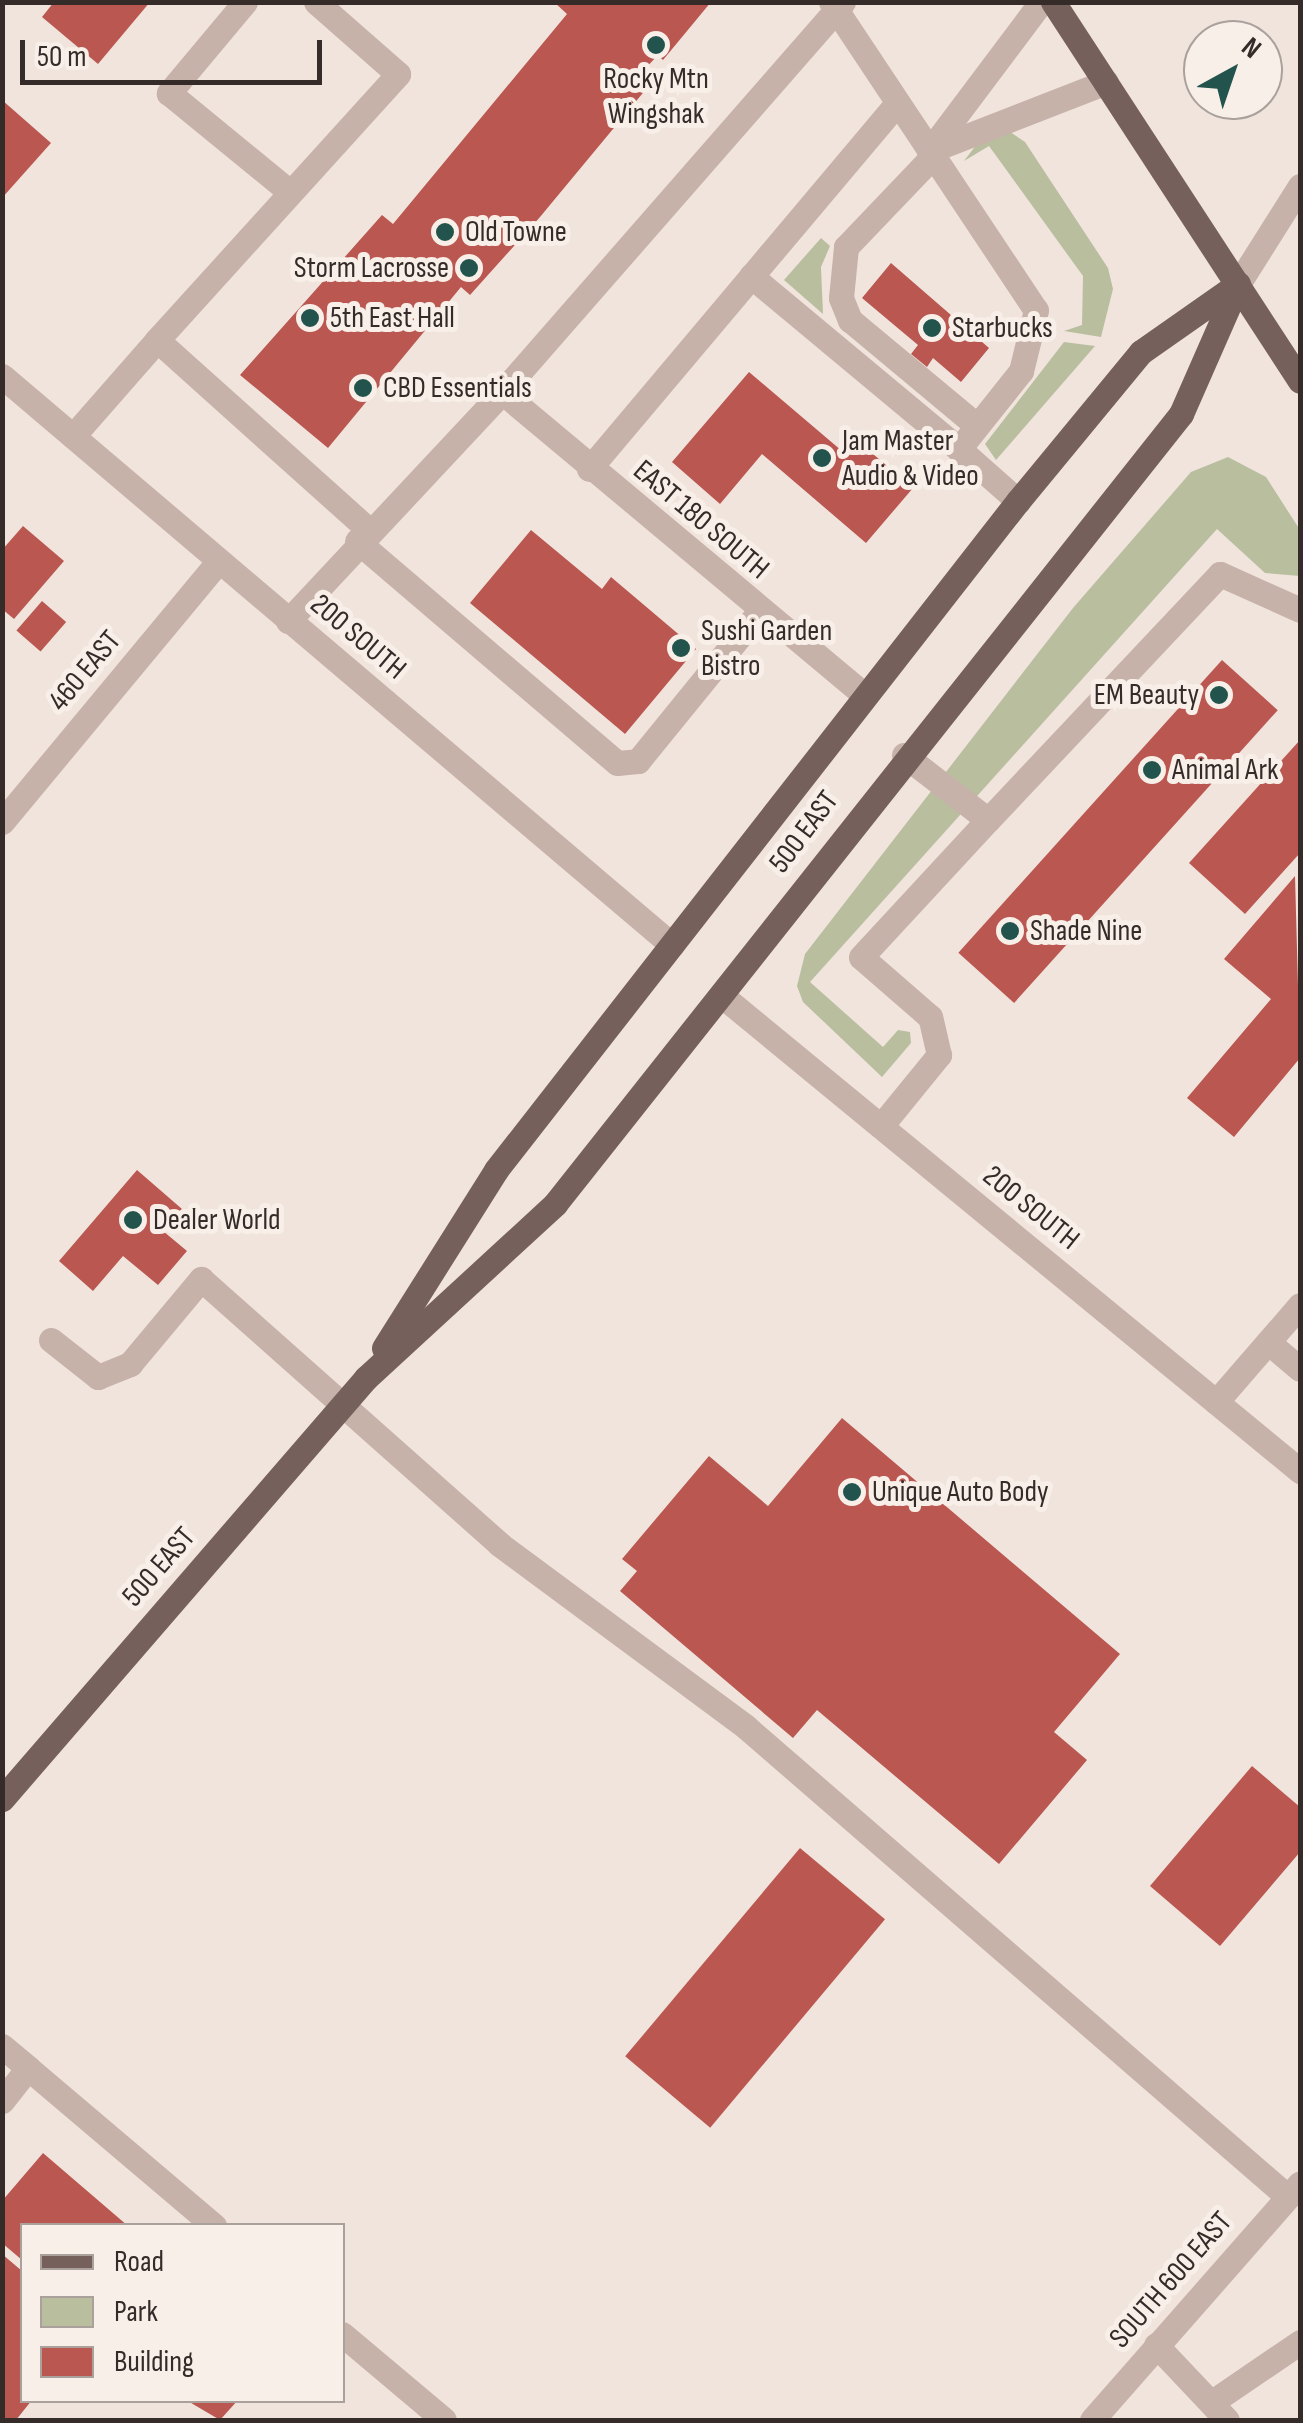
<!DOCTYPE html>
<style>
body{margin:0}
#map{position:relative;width:1303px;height:2423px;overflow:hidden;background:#f0e4dd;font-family:"Sofia Sans Condensed",sans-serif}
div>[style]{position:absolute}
.green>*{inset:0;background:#b9be9f}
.building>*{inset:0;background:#ba5751;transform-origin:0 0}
.minor>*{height:25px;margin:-12.5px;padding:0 12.5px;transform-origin:12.5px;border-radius:12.5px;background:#c7b2aa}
.major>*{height:25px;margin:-12.5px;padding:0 12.5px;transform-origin:12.5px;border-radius:12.5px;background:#76605c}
.dots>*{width:28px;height:28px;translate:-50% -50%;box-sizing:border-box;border:5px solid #f8efe9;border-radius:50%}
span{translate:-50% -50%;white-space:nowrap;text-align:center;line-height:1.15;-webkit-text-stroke:10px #f8efe9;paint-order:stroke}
.poi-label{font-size:30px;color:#352b29}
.left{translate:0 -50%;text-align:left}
.right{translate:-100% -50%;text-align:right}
.street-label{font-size:30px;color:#352b29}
.frame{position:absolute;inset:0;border:5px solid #352b29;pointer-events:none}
.legend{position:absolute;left:20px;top:2223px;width:325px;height:180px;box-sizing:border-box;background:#f8efe9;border:2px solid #aaa19c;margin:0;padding:12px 18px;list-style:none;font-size:30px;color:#352b29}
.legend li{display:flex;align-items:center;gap:20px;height:50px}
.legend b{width:50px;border:2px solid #aaa19c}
.north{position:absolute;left:1183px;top:20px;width:100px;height:100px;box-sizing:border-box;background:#f8efe9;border:2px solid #aaa19c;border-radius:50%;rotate:40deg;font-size:28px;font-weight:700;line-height:40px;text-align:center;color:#352b29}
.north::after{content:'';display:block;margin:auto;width:35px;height:45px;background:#22534d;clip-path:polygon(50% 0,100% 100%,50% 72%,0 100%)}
.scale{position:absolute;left:20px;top:40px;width:302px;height:45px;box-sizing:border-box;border:5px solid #352b29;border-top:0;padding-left:12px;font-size:30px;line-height:35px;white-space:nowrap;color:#352b29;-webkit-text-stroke:8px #f8efe9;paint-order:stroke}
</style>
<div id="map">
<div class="green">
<i style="clip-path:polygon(1007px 130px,1025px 142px,1108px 268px,1113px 289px,1101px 337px,1064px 331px,1082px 325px,1083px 276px,989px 146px,964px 161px,980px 140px)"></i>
<i style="clip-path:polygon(821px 238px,830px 246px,821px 267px,823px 314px,784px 280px)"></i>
<i style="clip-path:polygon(1064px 342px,1095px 346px,996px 460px,985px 444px)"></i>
<i style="clip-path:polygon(1228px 457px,1266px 477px,1300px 530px,1300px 576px,1265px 573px,1217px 529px,810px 982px,883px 1047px,898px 1030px,910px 1032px,911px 1043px,882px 1077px,803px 1002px,797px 986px,805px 954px,1073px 608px,1191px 472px)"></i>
</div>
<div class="building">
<i style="clip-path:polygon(54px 2px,150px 2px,98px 64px,42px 17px)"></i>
<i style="clip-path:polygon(554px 2px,711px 2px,663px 60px,658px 55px,641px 73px,652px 82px,540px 217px,470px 295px,461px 287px,328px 448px,240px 375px,382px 215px,393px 224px,567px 14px)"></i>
<i style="clip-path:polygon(2px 100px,51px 143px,2px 198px)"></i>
<i style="clip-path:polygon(891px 263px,989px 348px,961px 382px,933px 358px,927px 367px,911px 354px,918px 345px,862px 298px)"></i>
<i style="clip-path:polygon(749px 372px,842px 451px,853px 437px,913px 488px,866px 543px,762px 454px,720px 504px,672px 462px)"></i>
<i style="clip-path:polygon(23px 526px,64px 561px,14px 619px,2px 609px,2px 550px)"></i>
<i style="clip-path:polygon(531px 530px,602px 589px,611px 577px,696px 649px,625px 734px,470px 603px)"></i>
<i style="left:42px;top:601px;width:32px;height:39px;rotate:41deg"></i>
<i style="left:1222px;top:660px;width:75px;height:394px;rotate:42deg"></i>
<i style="clip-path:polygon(1300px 740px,1300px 853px,1245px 914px,1189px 863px)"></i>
<i style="clip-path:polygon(1295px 876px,1300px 1058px,1234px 1137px,1187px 1098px,1271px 999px,1224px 959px)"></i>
<i style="clip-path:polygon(137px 1170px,182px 1209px,163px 1231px,187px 1251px,158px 1285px,123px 1256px,93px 1291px,59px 1261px)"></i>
<i style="clip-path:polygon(842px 1418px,1120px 1654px,1054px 1732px,1087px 1760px,999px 1864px,817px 1710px,793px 1738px,620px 1591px,637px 1571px,622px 1559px,709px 1456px,768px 1506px)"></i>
<i style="clip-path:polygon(1252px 1766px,1300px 1807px,1300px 1852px,1220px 1946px,1150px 1886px)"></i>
<i style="left:800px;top:1848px;width:111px;height:272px;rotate:40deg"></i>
<i style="clip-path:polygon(43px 2153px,128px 2226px,22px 2226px,22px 2260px,2px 2243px,2px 2201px)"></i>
<i style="clip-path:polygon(2px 2254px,22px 2271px,22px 2400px,32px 2400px,16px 2420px,2px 2420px)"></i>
<i style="clip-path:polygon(186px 2400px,238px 2400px,220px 2420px)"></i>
</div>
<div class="minor">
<i style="left:245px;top:2px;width:119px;rotate:129.9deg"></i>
<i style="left:169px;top:93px;width:156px;rotate:39.3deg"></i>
<i style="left:831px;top:2px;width:370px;rotate:56.4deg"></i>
<i style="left:1036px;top:310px;width:63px;rotate:103.8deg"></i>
<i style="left:1021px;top:371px;width:100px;rotate:128.5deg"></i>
<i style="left:959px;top:449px;width:79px;rotate:41.4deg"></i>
<i style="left:933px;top:146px;width:180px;rotate:-53.1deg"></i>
<i style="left:929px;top:151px;width:190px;rotate:-21.3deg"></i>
<i style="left:933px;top:156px;width:126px;rotate:133.7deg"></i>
<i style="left:846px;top:247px;width:51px;rotate:95.6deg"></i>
<i style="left:841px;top:298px;width:24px;rotate:68deg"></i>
<i style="left:850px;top:320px;width:165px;rotate:39.8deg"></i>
<i style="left:751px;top:276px;width:271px;rotate:39.8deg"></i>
<i style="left:1238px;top:284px;width:116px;rotate:-57.7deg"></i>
<i style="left:157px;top:340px;width:359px;rotate:-47.8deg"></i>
<i style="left:398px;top:74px;width:109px;rotate:-138.7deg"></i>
<i style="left:2px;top:376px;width:879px;rotate:40.34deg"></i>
<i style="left:502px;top:392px;width:471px;rotate:39.9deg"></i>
<i style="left:73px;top:436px;width:128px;rotate:-48.8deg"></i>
<i style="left:157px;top:340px;width:283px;rotate:41.9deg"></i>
<i style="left:589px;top:469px;width:478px;rotate:-49.9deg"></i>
<i style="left:357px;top:541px;width:342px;rotate:40.5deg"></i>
<i style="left:617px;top:763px;width:21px;rotate:-5deg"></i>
<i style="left:638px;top:761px;width:193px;rotate:-50.9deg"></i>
<i style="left:288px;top:621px;width:313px;rotate:-46.9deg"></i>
<i style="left:502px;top:392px;width:518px;rotate:-48.83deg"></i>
<i style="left:904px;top:755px;width:106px;rotate:37.7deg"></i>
<i style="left:988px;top:820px;width:338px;rotate:-46.7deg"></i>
<i style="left:1220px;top:574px;width:88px;rotate:24.2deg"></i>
<i style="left:2px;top:822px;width:338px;rotate:-50.3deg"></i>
<i style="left:721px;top:995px;width:750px;rotate:39.42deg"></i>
<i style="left:881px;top:1126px;width:92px;rotate:-50.8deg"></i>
<i style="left:939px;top:1055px;width:39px;rotate:-103deg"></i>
<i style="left:930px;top:1017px;width:91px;rotate:-139deg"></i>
<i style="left:861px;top:957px;width:187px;rotate:-47.2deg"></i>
<i style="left:51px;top:1340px;width:60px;rotate:38.2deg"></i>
<i style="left:98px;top:1377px;width:35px;rotate:-22deg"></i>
<i style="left:130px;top:1364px;width:111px;rotate:-50.1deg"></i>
<i style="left:201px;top:1279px;width:399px;rotate:41.6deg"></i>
<i style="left:499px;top:1544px;width:307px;rotate:36.5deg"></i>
<i style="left:746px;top:1727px;width:717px;rotate:40.93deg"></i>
<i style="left:1268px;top:1342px;width:42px;rotate:40.2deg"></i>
<i style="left:1216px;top:1402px;width:128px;rotate:-49.1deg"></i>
<i style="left:2px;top:2046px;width:34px;rotate:40deg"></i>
<i style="left:28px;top:2068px;width:42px;rotate:128.2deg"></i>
<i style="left:28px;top:2068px;width:244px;rotate:40.3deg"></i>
<i style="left:342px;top:2334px;width:133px;rotate:40.1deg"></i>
<i style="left:1156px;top:2345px;width:103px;rotate:46.6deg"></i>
<i style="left:1215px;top:2400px;width:103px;rotate:-34.3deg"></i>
<i style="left:1092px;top:2420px;width:315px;rotate:-48.7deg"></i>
</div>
<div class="major">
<i style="left:1053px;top:2px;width:452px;rotate:56.9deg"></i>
<i style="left:384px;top:1348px;width:210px;rotate:-57.8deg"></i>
<i style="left:496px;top:1170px;width:849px;rotate:-52.04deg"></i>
<i style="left:1018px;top:501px;width:193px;rotate:-50.5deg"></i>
<i style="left:1141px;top:352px;width:118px;rotate:-35deg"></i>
<i style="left:2px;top:1799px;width:557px;rotate:-49.15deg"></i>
<i style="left:366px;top:1378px;width:257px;rotate:-42.6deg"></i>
<i style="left:555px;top:1204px;width:1008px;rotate:-51.61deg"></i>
<i style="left:1181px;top:414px;width:142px;rotate:-66.3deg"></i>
</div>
<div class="dots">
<i style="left:656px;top:45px;background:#22534d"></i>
<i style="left:445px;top:232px;background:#22534d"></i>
<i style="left:469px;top:268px;background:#22534d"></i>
<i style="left:310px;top:318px;background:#22534d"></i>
<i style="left:932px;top:328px;background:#22534d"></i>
<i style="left:363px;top:388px;background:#22534d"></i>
<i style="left:822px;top:458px;background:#22534d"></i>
<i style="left:681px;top:648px;background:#22534d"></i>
<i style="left:1219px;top:695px;background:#22534d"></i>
<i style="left:1152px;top:770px;background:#22534d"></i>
<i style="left:1010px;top:931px;background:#22534d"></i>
<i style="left:133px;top:1220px;background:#22534d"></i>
<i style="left:852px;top:1492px;background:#22534d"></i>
</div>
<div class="poi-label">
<span style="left:656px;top:96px">Rocky Mtn<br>Wingshak</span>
<span class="left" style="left:465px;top:232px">Old Towne</span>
<span class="right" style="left:449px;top:268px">Storm Lacrosse</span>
<span class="left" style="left:330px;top:318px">5th East Hall</span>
<span class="left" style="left:952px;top:328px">Starbucks</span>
<span class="left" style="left:383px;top:388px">CBD Essentials</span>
<span class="left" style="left:842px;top:458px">Jam Master<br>Audio &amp; Video</span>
<span class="left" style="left:701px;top:648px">Sushi Garden<br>Bistro</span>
<span class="right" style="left:1199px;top:695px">EM Beauty</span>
<span class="left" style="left:1172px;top:770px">Animal Ark</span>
<span class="left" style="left:1030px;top:931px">Shade Nine</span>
<span class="left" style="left:153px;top:1220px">Dealer World</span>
<span class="left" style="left:872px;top:1492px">Unique Auto Body</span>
</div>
<div class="street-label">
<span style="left:701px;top:520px;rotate:40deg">EAST 180 SOUTH</span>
<span style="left:358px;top:637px;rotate:40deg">200 SOUTH</span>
<span style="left:85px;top:671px;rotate:-50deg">460 EAST</span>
<span style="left:804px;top:832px;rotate:-53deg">500 EAST</span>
<span style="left:1031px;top:1208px;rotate:39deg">200 SOUTH</span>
<span style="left:159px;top:1567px;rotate:-49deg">500 EAST</span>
<span style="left:1171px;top:2280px;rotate:-49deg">SOUTH 600 EAST</span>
</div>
<div class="frame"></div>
<ul class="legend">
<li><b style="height:12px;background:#76605c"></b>Road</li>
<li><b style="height:28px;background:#b9be9f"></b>Park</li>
<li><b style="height:28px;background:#ba5751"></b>Building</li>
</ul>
<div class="north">N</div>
<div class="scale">50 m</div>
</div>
